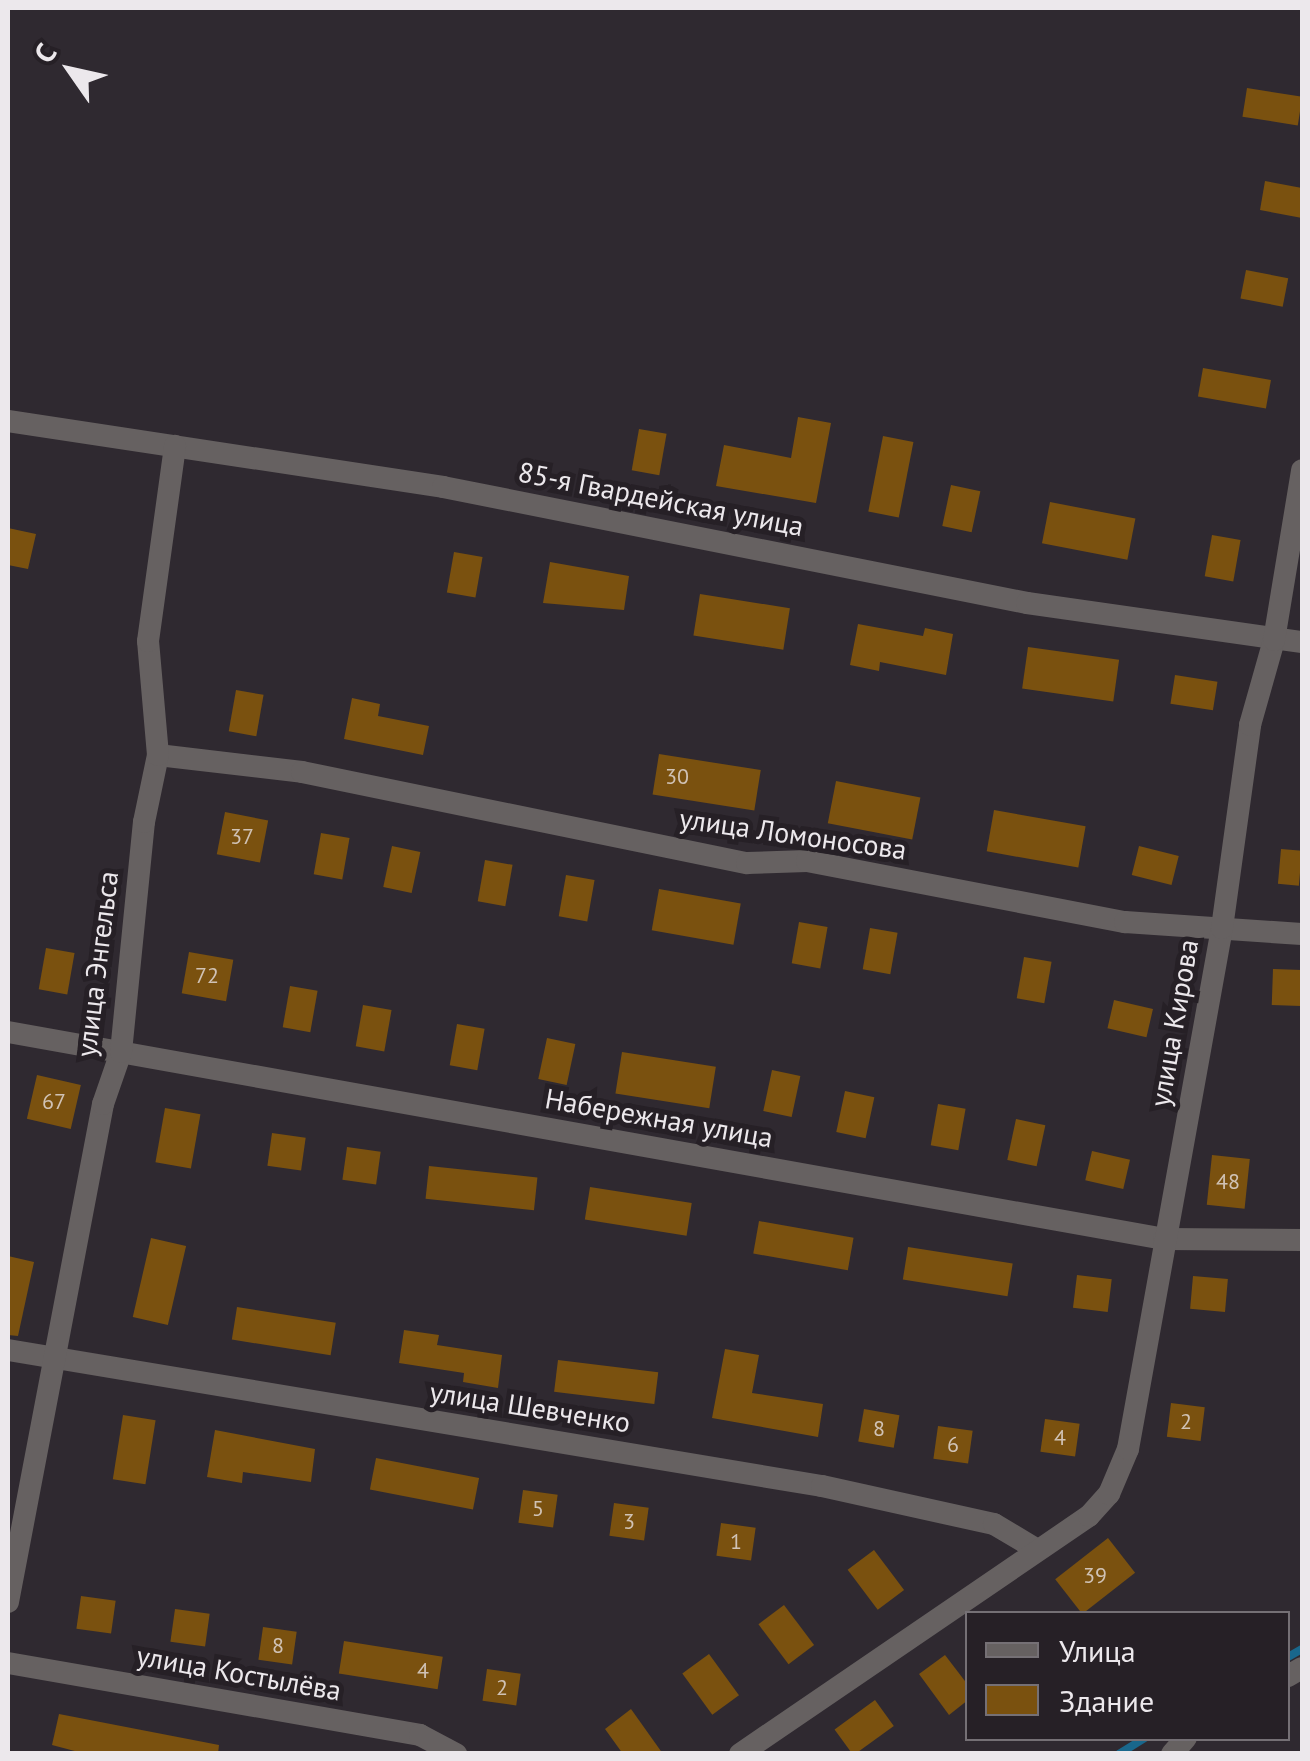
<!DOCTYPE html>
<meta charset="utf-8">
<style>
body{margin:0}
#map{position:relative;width:1310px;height:1761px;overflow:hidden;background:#2f2930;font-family:"PT Sans",sans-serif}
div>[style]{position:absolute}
.stream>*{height:8px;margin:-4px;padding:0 4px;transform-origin:4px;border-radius:4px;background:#19678c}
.building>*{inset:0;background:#7a510f;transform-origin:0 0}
.minor>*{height:22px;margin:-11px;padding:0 11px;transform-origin:11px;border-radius:11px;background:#666161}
span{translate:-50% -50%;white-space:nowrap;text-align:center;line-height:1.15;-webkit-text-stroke:10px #262026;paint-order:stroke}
.number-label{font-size:22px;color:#d0c2b5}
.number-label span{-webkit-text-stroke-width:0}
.street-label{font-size:28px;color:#ece8ec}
.frame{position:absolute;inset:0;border:10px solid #ece8ec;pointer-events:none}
.legend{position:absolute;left:965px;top:1611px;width:325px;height:130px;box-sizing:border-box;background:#262026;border:2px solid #757075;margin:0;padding:12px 18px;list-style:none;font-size:30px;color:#ece8ec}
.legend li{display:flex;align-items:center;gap:20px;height:50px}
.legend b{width:50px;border:2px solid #757075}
.north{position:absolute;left:20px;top:20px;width:100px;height:100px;-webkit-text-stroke:8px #262026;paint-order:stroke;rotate:304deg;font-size:28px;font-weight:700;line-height:40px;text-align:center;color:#ece8ec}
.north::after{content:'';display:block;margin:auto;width:35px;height:45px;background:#ece8ec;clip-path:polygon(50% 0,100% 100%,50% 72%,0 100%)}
</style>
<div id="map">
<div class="stream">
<i style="left:1288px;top:1657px;width:16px;rotate:-30deg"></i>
<i style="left:1119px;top:1754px;width:31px;rotate:-32deg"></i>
</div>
<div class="building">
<i style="left:1247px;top:88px;width:56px;height:29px;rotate:9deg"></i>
<i style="clip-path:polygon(1265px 181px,1302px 188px,1302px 218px,1260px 210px)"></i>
<i style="left:1246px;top:270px;width:43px;height:29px;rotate:11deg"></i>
<i style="left:1203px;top:368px;width:69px;height:29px;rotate:10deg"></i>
<i style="clip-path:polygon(798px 417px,831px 423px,816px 503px,716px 486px,724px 445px,791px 458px)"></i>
<i style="left:639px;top:429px;width:28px;height:42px;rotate:10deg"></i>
<i style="left:883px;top:436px;width:31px;height:77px;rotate:11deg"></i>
<i style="left:951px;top:485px;width:30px;height:42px;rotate:12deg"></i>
<i style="left:1050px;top:502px;width:87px;height:42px;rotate:11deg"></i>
<i style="clip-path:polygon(8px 528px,36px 534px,28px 569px,8px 565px)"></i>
<i style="left:1212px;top:535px;width:29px;height:42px;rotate:10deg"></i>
<i style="left:454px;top:552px;width:29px;height:41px;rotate:10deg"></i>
<i style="clip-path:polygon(550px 562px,629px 576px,624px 610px,543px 603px)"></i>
<i style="left:700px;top:594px;width:91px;height:42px;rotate:9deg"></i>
<i style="clip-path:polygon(858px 624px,923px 636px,925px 628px,953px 634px,946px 675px,880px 662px,879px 671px,850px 665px)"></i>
<i style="left:1028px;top:647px;width:92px;height:42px;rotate:8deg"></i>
<i style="left:1175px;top:675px;width:43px;height:29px;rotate:9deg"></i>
<i style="left:236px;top:690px;width:28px;height:42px;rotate:10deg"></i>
<i style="clip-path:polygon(352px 698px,380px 704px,378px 716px,429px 726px,423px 755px,344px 739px)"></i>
<i style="left:659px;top:754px;width:103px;height:41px;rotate:9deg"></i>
<i style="left:836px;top:781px;width:86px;height:43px;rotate:11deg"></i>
<i style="left:994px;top:810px;width:93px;height:42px;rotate:10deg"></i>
<i style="left:225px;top:812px;width:44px;height:43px;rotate:11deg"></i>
<i style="left:321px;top:833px;width:29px;height:42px;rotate:10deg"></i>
<i style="left:392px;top:846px;width:29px;height:42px;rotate:12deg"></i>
<i style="left:1139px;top:846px;width:41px;height:30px;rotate:14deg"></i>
<i style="left:1281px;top:849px;width:21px;height:35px;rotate:5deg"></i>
<i style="left:485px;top:860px;width:28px;height:42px;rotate:10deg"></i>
<i style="left:566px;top:875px;width:29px;height:42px;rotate:10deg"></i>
<i style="left:659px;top:889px;width:83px;height:42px;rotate:10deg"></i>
<i style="left:799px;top:922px;width:29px;height:42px;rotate:10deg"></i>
<i style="left:870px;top:928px;width:28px;height:42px;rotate:10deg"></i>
<i style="left:46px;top:948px;width:29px;height:42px;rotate:10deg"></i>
<i style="left:189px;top:952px;width:45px;height:42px;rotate:10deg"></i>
<i style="left:1024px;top:957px;width:28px;height:42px;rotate:10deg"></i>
<i style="left:1273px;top:969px;width:29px;height:36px;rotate:2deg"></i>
<i style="left:290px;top:986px;width:28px;height:42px;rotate:10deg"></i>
<i style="left:1114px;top:1000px;width:40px;height:29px;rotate:13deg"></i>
<i style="left:363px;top:1005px;width:29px;height:42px;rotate:10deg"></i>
<i style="left:457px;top:1024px;width:28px;height:42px;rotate:10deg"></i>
<i style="left:547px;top:1038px;width:29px;height:42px;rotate:12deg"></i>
<i style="left:622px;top:1052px;width:95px;height:42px;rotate:9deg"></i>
<i style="left:772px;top:1070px;width:29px;height:42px;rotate:12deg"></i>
<i style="left:37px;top:1075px;width:45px;height:45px;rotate:13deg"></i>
<i style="left:845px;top:1091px;width:30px;height:42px;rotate:12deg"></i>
<i style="left:938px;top:1104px;width:28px;height:42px;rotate:10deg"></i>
<i style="left:165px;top:1108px;width:36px;height:55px;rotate:10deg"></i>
<i style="left:1016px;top:1119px;width:30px;height:42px;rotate:12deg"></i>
<i style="left:272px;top:1133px;width:34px;height:33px;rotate:8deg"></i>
<i style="left:347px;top:1147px;width:34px;height:33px;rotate:8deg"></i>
<i style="left:1092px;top:1151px;width:39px;height:30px;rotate:13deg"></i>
<i style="left:1212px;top:1155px;width:38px;height:50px;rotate:6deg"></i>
<i style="left:429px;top:1166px;width:109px;height:33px;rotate:6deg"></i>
<i style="left:590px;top:1187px;width:103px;height:33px;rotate:9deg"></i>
<i style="left:759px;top:1221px;width:96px;height:33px;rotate:10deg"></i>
<i style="left:151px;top:1238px;width:36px;height:81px;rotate:13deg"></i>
<i style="left:908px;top:1247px;width:106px;height:33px;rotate:9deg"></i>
<i style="clip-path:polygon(8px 1256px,34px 1262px,18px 1336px,8px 1335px)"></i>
<i style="left:1077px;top:1275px;width:35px;height:33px;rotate:7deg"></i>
<i style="left:1193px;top:1276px;width:35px;height:33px;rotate:5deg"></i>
<i style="left:237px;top:1307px;width:100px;height:33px;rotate:9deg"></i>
<i style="clip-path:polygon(404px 1330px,439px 1335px,437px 1345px,502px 1355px,498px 1388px,463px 1382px,464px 1373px,399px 1363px)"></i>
<i style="clip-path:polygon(725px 1349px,759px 1355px,752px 1393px,823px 1404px,818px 1437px,712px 1418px)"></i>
<i style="left:558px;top:1360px;width:101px;height:32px;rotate:7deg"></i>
<i style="left:1171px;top:1403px;width:34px;height:34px;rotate:7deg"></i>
<i style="left:864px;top:1409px;width:36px;height:33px;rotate:10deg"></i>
<i style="left:123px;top:1415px;width:33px;height:65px;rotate:9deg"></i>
<i style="left:1045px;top:1419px;width:35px;height:33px;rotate:8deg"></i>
<i style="left:938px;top:1426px;width:35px;height:33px;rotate:8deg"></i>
<i style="clip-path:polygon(215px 1430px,315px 1449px,311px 1482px,243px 1472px,242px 1483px,207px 1477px)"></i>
<i style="left:376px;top:1458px;width:105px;height:32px;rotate:11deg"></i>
<i style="left:523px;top:1490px;width:35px;height:33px;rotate:8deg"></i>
<i style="left:614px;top:1503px;width:35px;height:33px;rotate:8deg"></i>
<i style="left:721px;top:1523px;width:35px;height:33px;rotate:8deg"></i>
<i style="left:1108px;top:1538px;width:44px;height:67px;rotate:52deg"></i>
<i style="left:874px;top:1550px;width:50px;height:33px;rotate:53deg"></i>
<i style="left:81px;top:1596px;width:35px;height:33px;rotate:8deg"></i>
<i style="left:784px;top:1605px;width:50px;height:32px;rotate:53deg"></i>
<i style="left:175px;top:1609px;width:35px;height:33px;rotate:8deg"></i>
<i style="left:263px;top:1627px;width:34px;height:33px;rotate:8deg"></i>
<i style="left:344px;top:1641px;width:100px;height:33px;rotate:9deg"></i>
<i style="left:709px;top:1654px;width:51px;height:33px;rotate:54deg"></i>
<i style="clip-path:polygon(945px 1655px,968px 1685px,968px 1700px,949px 1715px,919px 1674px)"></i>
<i style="left:487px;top:1669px;width:34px;height:32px;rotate:8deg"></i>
<i style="left:875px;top:1700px;width:32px;height:50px;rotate:54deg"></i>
<i style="clip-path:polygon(631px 1709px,663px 1754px,623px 1754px,605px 1729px)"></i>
<i style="clip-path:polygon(59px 1714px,219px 1745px,218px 1754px,86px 1754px,52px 1745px)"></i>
</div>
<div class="minor">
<i style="left:8px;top:421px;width:440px;rotate:8.6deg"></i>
<i style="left:443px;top:487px;width:595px;rotate:11.23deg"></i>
<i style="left:1027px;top:603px;width:278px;rotate:8.1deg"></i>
<i style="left:158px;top:755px;width:145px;rotate:6.7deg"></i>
<i style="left:302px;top:772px;width:454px;rotate:11.6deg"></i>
<i style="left:747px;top:863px;width:60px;rotate:-1.9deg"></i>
<i style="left:807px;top:861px;width:324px;rotate:10.9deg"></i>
<i style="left:1125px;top:922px;width:177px;rotate:3.9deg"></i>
<i style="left:8px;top:1032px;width:1174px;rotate:10.15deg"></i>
<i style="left:1164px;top:1239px;width:138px;rotate:0.4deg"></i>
<i style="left:8px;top:1350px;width:825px;rotate:9.49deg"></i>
<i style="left:822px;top:1486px;width:176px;rotate:12.5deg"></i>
<i style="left:994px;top:1524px;width:49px;rotate:30.8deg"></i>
<i style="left:8px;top:1602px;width:507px;rotate:-79.2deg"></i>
<i style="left:103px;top:1104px;width:55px;rotate:-70.9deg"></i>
<i style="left:121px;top:1052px;width:231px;rotate:-84.3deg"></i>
<i style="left:144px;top:822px;width:68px;rotate:-78.2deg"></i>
<i style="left:158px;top:755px;width:114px;rotate:-95deg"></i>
<i style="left:148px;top:641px;width:197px;rotate:-82.1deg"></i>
<i style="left:8px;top:1663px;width:418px;rotate:9.9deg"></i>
<i style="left:420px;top:1735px;width:41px;rotate:27.8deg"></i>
<i style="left:1288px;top:1676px;width:16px;rotate:-30deg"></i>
<i style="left:740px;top:1754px;width:422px;rotate:-34.3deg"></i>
<i style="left:1089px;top:1516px;width:30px;rotate:-48deg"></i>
<i style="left:1109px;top:1494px;width:49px;rotate:-67.1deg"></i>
<i style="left:1128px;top:1449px;width:529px;rotate:-79.77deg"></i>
<i style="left:1222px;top:928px;width:205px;rotate:-82.1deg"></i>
<i style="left:1250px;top:725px;width:88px;rotate:-74.2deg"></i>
<i style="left:1274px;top:640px;width:172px;rotate:-80.6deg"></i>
<i style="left:1172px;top:1754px;width:21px;rotate:-49deg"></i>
</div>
<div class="number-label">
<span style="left:677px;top:777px">30</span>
<span style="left:242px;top:837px">37</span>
<span style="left:207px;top:976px">72</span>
<span style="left:54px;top:1102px">67</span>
<span style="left:1228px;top:1182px">48</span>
<span style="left:1186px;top:1422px">2</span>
<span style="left:879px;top:1429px">8</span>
<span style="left:1060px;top:1438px">4</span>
<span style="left:953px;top:1445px">6</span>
<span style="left:538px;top:1509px">5</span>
<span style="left:629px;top:1522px">3</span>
<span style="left:736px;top:1542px">1</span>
<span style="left:1095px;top:1576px">39</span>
<span style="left:278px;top:1646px">8</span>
<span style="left:423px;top:1671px">4</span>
<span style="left:502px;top:1688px">2</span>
</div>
<div class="street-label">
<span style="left:661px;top:499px;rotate:11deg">85-я Гвардейская улица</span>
<span style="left:793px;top:834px;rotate:8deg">улица Ломоносова</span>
<span style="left:97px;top:964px;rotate:-83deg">улица Энгельса</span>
<span style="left:1174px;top:1023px;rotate:-80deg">улица Кирова</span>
<span style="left:659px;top:1118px;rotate:10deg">Набережная улица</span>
<span style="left:530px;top:1407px;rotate:9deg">улица Шевченко</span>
<span style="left:239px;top:1673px;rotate:10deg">улица Костылёва</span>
</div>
<div class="frame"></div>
<ul class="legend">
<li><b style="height:12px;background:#666161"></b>Улица</li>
<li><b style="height:28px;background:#7a510f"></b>Здание</li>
</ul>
<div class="north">С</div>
</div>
